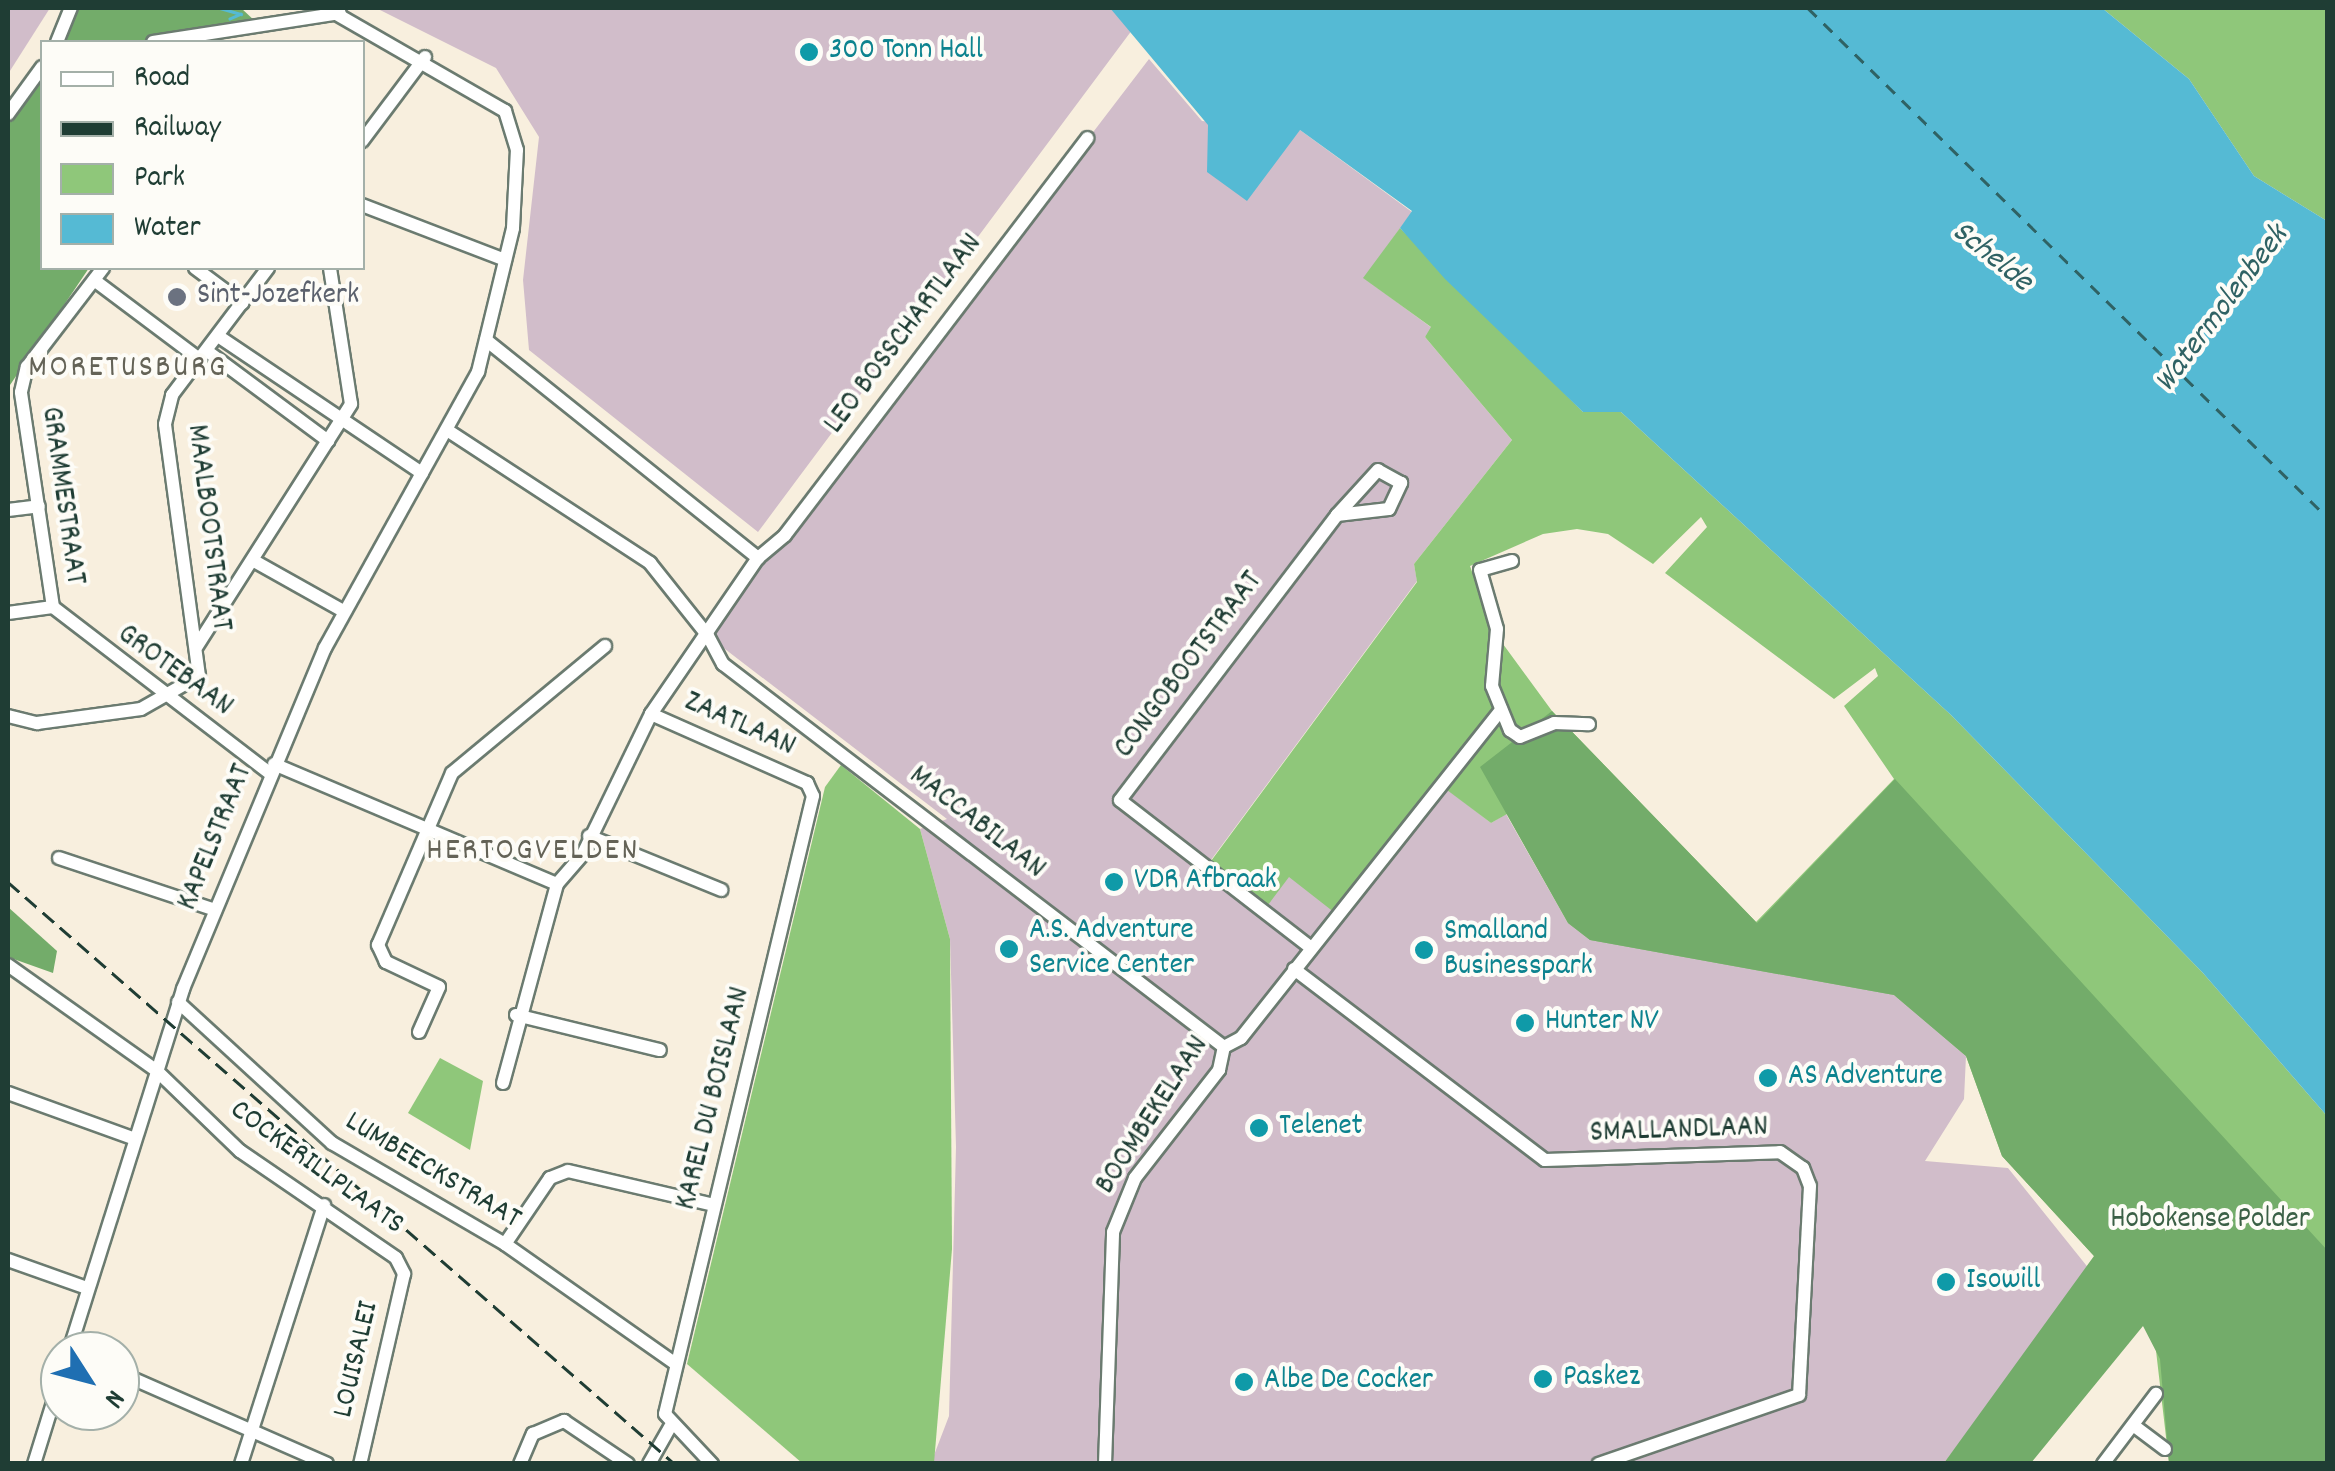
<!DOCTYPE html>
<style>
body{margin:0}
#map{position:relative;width:2335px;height:1471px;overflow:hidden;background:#f8efde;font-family:Dekko,sans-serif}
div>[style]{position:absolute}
.industrial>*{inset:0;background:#d1bdca}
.green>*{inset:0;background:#8fc77a}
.forest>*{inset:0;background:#73ac6a}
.water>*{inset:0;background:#55bad4}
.stream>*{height:2.5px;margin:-1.25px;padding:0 1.25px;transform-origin:1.25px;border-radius:1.25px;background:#55bad4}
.ferry>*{height:2.5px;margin-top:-1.25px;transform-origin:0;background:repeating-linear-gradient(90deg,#2f6264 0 12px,transparent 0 22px)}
.roads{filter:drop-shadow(2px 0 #6b7b70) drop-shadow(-2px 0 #6b7b70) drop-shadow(0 2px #6b7b70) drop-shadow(0 -2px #6b7b70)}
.minor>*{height:12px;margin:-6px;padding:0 6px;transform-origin:6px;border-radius:6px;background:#fff}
.rail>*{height:2.5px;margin-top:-1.25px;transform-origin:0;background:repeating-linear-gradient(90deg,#1f3d34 0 15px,transparent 0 23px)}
.dots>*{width:28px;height:28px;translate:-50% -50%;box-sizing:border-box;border:5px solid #fdfcf7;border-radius:50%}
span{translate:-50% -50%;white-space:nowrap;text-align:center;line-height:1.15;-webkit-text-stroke:8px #fdfcf7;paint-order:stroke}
.culture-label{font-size:30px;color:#0d838f}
.left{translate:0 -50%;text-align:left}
.worship-label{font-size:30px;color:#5b616d}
.street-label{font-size:30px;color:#1f3d34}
.park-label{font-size:30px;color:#3b6046}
.water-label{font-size:32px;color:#2f6264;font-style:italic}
.neighbourhood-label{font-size:32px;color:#646357;letter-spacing:2.5px}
.frame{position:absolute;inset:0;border:10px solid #1f3d34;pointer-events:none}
.legend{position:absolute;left:40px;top:40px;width:325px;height:230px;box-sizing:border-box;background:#fdfcf7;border:2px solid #a4b0a9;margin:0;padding:12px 18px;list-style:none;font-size:30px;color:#1f3d34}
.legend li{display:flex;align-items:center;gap:20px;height:50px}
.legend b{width:50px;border:2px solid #a4b0a9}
.north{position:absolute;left:40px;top:1331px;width:100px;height:100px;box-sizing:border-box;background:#fdfcf7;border:2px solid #a4b0a9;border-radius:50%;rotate:126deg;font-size:28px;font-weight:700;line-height:40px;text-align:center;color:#1f3d34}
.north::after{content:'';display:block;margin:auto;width:35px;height:45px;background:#1f6fb2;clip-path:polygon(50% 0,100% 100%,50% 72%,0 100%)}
</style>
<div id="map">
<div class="industrial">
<i style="clip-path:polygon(8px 8px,50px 8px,8px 74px)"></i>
<i style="clip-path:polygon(376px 8px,1127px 8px,1141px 18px,758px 532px,529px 350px,523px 280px,539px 137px,496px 68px)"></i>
<i style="clip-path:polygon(1149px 59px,1202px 121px,1300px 130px,1412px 212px,1364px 278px,1432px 328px,1425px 337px,1512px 440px,1414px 564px,1417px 581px,1211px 860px,1289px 876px,1447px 789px,1491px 823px,1506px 814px,1568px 923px,1858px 984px,1894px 995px,1954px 1042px,1966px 1056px,1964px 1099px,1925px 1161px,2008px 1168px,2090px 1270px,1944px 1463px,931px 1463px,949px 1416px,956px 1147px,950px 939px,920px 829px,947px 819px,708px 636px)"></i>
</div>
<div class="green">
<i style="clip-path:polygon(2102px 8px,2327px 8px,2327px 221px,2254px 176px,2189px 79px)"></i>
<i style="clip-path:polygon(evenodd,1400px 228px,1583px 412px,1621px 412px,1951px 715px,2203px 973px,2327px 1116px,2327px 1463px,2169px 1463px,2155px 1342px,2094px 1256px,2002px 1156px,1966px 1056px,1894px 995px,1590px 940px,1568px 923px,1507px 814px,1491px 823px,1447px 790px,1344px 920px,1289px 877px,1268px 905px,1211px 861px,1417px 582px,1414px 564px,1512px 440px,1425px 337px,1431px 327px,1363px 278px,1400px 228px,1701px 517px,1707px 527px,1665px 573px,1834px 699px,1875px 668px,1878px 676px,1844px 706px,1894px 779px,1756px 922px,1552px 711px,1492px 629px,1470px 566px,1543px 534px,1577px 529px,1608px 534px,1653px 564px,1701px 517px)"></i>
<i style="clip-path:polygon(841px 765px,920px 829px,950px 939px,952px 1249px,934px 1463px,802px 1463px,687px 1364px,825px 787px)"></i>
<i style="clip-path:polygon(440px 1058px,483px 1081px,470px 1150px,408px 1113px)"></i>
</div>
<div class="forest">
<i style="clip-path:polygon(76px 8px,241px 8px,257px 23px,198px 42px,61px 42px)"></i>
<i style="clip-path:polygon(42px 75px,42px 268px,89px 268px,8px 388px,8px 122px)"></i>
<i style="clip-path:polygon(1552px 711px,1757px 923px,1895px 779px,2327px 1250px,2327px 1463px,2169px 1463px,2160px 1359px,2143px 1326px,2031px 1463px,1944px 1463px,2094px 1256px,2002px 1156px,1966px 1056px,1894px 995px,1590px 940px,1568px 923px,1480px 767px)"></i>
<i style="clip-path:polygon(8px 907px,57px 951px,53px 973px,8px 957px)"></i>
</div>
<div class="water">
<i style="clip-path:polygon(1110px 8px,2102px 8px,2189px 79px,2254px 176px,2327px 221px,2327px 1116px,2203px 973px,1951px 715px,1621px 412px,1583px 412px,1445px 279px,1400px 228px,1412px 211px,1300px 130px,1247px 201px,1207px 172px,1208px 125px)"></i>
</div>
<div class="stream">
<i style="left:220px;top:8px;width:22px;rotate:16deg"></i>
<i style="left:241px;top:14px;width:12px;rotate:156deg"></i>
</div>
<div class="ferry">
<i style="left:1808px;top:8px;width:728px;rotate:44.44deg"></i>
</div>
<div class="roads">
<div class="minor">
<i style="left:57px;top:42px;width:37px;rotate:-68deg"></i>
<i style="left:153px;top:42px;width:189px;rotate:-8.8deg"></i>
<i style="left:8px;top:114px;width:58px;rotate:-54.1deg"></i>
<i style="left:362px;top:141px;width:105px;rotate:-53.1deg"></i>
<i style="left:362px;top:205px;width:153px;rotate:21deg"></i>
<i style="left:195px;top:268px;width:59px;rotate:36.7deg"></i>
<i style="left:94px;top:280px;width:130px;rotate:36.9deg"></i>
<i style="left:218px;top:336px;width:246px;rotate:33.9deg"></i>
<i style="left:486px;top:340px;width:349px;rotate:38.7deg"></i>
<i style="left:207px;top:351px;width:151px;rotate:36.6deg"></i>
<i style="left:447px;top:430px;width:243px;rotate:33.2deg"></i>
<i style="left:650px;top:563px;width:93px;rotate:51.5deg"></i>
<i style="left:8px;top:510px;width:31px;rotate:-7deg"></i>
<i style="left:254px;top:561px;width:102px;rotate:29.3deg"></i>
<i style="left:1512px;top:561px;width:33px;rotate:164deg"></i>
<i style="left:1480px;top:570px;width:61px;rotate:73.9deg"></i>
<i style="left:1497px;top:629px;width:57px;rotate:95deg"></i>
<i style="left:1492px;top:686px;width:48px;rotate:67.8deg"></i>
<i style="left:1510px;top:730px;width:12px;rotate:35deg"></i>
<i style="left:1520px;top:737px;width:37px;rotate:-22deg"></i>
<i style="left:1554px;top:723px;width:35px;rotate:2deg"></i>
<i style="left:53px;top:607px;width:217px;rotate:-98.5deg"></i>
<i style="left:21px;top:392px;width:26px;rotate:-77deg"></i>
<i style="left:27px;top:367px;width:125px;rotate:-52.5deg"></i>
<i style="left:53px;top:607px;width:272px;rotate:37.5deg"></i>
<i style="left:8px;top:613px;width:45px;rotate:-7.6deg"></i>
<i style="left:708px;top:636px;width:32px;rotate:62deg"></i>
<i style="left:723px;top:664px;width:631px;rotate:37.4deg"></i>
<i style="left:197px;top:646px;width:287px;rotate:-57.5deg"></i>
<i style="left:351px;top:404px;width:138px;rotate:-98.8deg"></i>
<i style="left:651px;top:714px;width:171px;rotate:23.9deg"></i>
<i style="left:807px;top:783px;width:14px;rotate:65deg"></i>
<i style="left:813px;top:796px;width:635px;rotate:103.47deg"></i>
<i style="left:665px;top:1414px;width:69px;rotate:46.8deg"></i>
<i style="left:8px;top:716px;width:30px;rotate:14deg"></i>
<i style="left:37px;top:723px;width:105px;rotate:-7.7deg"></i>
<i style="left:141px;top:709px;width:67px;rotate:-29.6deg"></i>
<i style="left:199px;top:676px;width:254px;rotate:-97.7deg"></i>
<i style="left:165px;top:424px;width:30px;rotate:-76deg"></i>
<i style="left:172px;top:395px;width:159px;rotate:-52.9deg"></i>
<i style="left:274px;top:764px;width:307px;rotate:23deg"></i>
<i style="left:589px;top:836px;width:143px;rotate:22.2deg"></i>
<i style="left:59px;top:858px;width:164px;rotate:18.4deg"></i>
<i style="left:1310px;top:947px;width:240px;rotate:-142.3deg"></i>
<i style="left:1120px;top:800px;width:358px;rotate:-52.7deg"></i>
<i style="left:1337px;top:515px;width:52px;rotate:-6.6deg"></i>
<i style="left:1389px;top:509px;width:29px;rotate:-65deg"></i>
<i style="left:1401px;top:483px;width:26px;rotate:-151deg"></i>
<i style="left:1378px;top:470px;width:61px;rotate:132.3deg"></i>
<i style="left:8px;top:965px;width:181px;rotate:35.4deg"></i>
<i style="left:156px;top:1070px;width:117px;rotate:44deg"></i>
<i style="left:240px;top:1151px;width:189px;rotate:34.4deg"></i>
<i style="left:396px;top:1258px;width:18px;rotate:63deg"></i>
<i style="left:404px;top:1274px;width:195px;rotate:103deg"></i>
<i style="left:1294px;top:969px;width:315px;rotate:37.3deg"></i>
<i style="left:1545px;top:1160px;width:235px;rotate:-1.9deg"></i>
<i style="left:1780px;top:1152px;width:28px;rotate:35deg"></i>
<i style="left:1803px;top:1168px;width:19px;rotate:69deg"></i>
<i style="left:1810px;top:1186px;width:209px;rotate:93deg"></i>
<i style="left:1799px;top:1395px;width:212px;rotate:161deg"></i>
<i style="left:178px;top:1002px;width:209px;rotate:42.5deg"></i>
<i style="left:332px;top:1143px;width:200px;rotate:30.3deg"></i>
<i style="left:505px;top:1244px;width:209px;rotate:35.1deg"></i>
<i style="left:516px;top:1015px;width:148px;rotate:13.7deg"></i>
<i style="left:419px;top:1032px;width:49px;rotate:-66deg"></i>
<i style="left:439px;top:987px;width:59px;rotate:-154.7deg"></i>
<i style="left:386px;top:962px;width:19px;rotate:-115deg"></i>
<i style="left:378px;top:945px;width:187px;rotate:-66.7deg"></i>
<i style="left:452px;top:773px;width:199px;rotate:-39.7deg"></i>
<i style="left:1224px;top:1047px;width:19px;rotate:-28deg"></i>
<i style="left:1241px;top:1038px;width:419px;rotate:-51.6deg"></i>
<i style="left:503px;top:1083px;width:206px;rotate:-74.8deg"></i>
<i style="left:557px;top:884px;width:40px;rotate:-49deg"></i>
<i style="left:583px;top:854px;width:156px;rotate:-64.1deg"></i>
<i style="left:651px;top:714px;width:189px;rotate:-55.6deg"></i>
<i style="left:758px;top:558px;width:35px;rotate:-40deg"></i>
<i style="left:785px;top:535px;width:499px;rotate:-52.7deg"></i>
<i style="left:8px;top:1093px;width:132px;rotate:19.9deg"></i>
<i style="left:505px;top:1244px;width:80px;rotate:-55.7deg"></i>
<i style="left:550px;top:1178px;width:19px;rotate:-21deg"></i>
<i style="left:568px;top:1171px;width:150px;rotate:13.1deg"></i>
<i style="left:8px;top:1260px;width:84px;rotate:19.5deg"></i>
<i style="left:69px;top:1351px;width:380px;rotate:-72.5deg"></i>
<i style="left:183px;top:989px;width:369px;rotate:-67.4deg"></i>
<i style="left:325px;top:648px;width:316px;rotate:-61deg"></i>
<i style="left:478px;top:372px;width:148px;rotate:-76.3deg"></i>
<i style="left:513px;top:228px;width:78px;rotate:-87.1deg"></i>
<i style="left:517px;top:150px;width:41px;rotate:-107.1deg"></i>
<i style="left:505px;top:111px;width:207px;rotate:-150.1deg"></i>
<i style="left:120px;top:1373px;width:226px;rotate:23.7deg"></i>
<i style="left:2133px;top:1425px;width:40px;rotate:37deg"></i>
<i style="left:34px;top:1464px;width:88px;rotate:-72.8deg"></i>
<i style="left:241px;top:1464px;width:272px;rotate:-72.2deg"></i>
<i style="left:520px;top:1464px;width:33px;rotate:-67deg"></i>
<i style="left:533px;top:1434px;width:34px;rotate:-23deg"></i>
<i style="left:564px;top:1421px;width:77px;rotate:33.9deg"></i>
<i style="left:649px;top:1464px;width:43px;rotate:-60.4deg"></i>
<i style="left:1105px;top:1464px;width:232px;rotate:-88deg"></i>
<i style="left:1113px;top:1232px;width:58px;rotate:-67.8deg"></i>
<i style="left:1135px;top:1178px;width:137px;rotate:-52.1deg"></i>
<i style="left:1219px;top:1070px;width:24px;rotate:-78deg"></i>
<i style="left:2103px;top:1464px;width:88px;rotate:-52.9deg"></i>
</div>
</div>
<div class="rail">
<i style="left:8px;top:882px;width:885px;rotate:41.11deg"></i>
</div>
<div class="dots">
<i style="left:809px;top:52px;background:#0f9aa8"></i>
<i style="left:177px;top:297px;background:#6b7280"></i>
<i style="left:1114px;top:882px;background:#0f9aa8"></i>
<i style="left:1009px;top:949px;background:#0f9aa8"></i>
<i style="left:1424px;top:950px;background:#0f9aa8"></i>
<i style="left:1525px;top:1023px;background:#0f9aa8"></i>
<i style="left:1768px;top:1078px;background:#0f9aa8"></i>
<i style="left:1259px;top:1128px;background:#0f9aa8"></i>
<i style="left:1946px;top:1282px;background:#0f9aa8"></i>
<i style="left:1543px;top:1379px;background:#0f9aa8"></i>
<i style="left:1244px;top:1382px;background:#0f9aa8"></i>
</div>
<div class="culture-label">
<span class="left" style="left:829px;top:52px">300 Tonn Hall</span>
<span class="left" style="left:1134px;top:882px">VDR Afbraak</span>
<span class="left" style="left:1029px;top:949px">A.S. Adventure<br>Service Center</span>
<span class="left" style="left:1444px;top:950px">Smalland<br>Businesspark</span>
<span class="left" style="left:1545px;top:1023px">Hunter NV</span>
<span class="left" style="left:1788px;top:1078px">AS Adventure</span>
<span class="left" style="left:1279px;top:1128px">Telenet</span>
<span class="left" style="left:1966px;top:1282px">Isowill</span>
<span class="left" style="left:1563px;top:1379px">Paskez</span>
<span class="left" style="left:1264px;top:1382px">Albe De Cocker</span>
</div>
<div class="worship-label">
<span class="left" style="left:197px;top:297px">Sint-Jozefkerk</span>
</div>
<div class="street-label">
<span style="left:905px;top:335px;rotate:-53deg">LEO BOSSCHARTLAAN</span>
<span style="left:61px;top:496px;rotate:82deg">GRAMMESTRAAT</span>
<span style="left:207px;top:528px;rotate:83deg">MAALBOOTSTRAAT</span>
<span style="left:1190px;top:666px;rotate:-53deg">CONGOBOOTSTRAAT</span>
<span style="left:174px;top:672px;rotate:36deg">GROTEBAAN</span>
<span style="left:739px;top:726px;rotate:24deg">ZAATLAAN</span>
<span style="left:976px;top:824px;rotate:38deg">MACCABILAAN</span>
<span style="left:217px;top:838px;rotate:-68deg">KAPELSTRAAT</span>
<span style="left:715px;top:1099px;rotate:-76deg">KAREL DU BOISLAAN</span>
<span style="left:1154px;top:1116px;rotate:-57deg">BOOMBEKELAAN</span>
<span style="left:1679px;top:1132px;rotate:-2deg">SMALLANDLAAN</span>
<span style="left:316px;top:1169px;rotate:36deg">COCKERILLPLAATS</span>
<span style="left:432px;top:1172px;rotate:31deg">LUMBEECKSTRAAT</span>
<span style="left:358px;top:1360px;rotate:-77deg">LOUISALEI</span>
</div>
<div class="park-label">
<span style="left:2210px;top:1221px">Hobokense Polder</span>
</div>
<div class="water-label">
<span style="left:1991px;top:258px;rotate:39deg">Schelde</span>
<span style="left:2223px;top:310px;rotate:-53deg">Watermolenbeek</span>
</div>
<div class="neighbourhood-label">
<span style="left:128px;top:369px">MORETUSBURG</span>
<span style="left:533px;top:852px">HERTOGVELDEN</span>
</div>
<div class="frame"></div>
<ul class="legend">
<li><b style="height:12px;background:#fff"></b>Road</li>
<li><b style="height:12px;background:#1f3d34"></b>Railway</li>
<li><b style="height:28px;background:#8fc77a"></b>Park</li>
<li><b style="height:28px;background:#55bad4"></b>Water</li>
</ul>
<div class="north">N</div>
</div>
